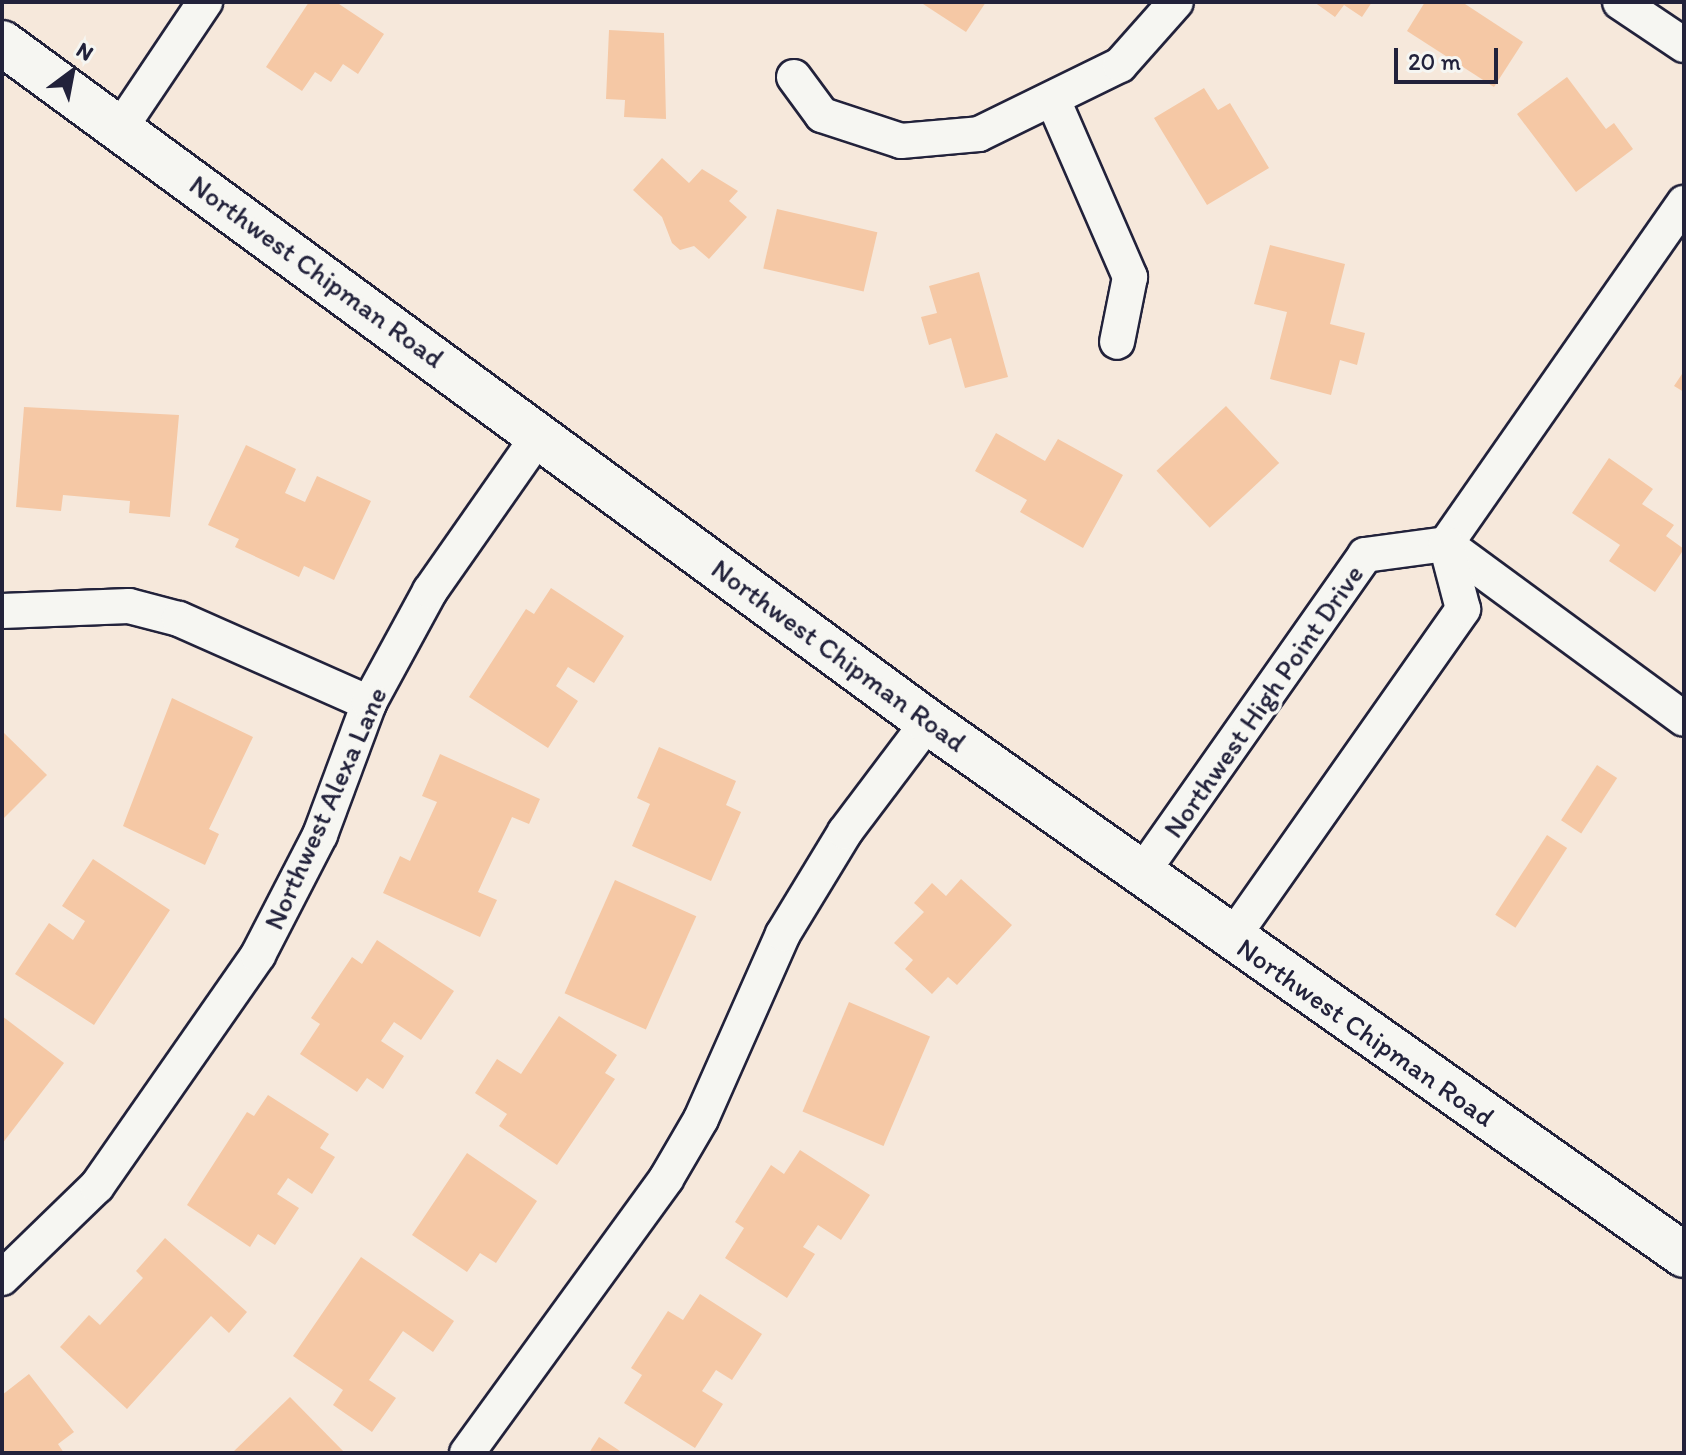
<!DOCTYPE html>
<style>
body{margin:0}
#map{position:relative;width:1686px;height:1455px;overflow:hidden;background:#f6e8db;font-family:Itim,sans-serif}
div>[style]{position:absolute}
.building>*{inset:0;background:#f5c8a5;transform-origin:0 0}
.roads{filter:drop-shadow(2px 0 #22223b) drop-shadow(-2px 0 #22223b) drop-shadow(0 2px #22223b) drop-shadow(0 -2px #22223b)}
.minor>*{height:34px;margin:-17px;padding:0 17px;transform-origin:17px;border-radius:17px;background:#f6f6f2}
.major>*{height:44px;margin:-22px;padding:0 22px;transform-origin:22px;border-radius:22px;background:#f6f6f2}
span{translate:-50% -50%;white-space:nowrap;text-align:center;line-height:1.15;-webkit-text-stroke:7px #f6f6f2;paint-order:stroke}
.street-label{font-size:28px;color:#22223b}
.frame{position:absolute;inset:0;border:4px solid #22223b;pointer-events:none}
.north{position:absolute;left:32px;top:32px;width:80px;height:80px;-webkit-text-stroke:6px #f6f6f2;paint-order:stroke;rotate:32deg;font-size:22px;font-weight:700;line-height:32px;text-align:center;color:#22223b}
.north::after{content:'';display:block;margin:auto;width:28px;height:36px;background:#22223b;clip-path:polygon(50% 0,100% 100%,50% 72%,0 100%)}
.scale{position:absolute;left:1394px;top:48px;width:104px;height:36px;box-sizing:border-box;border:4px solid #22223b;border-top:0;padding-left:10px;font-size:24px;line-height:28px;white-space:nowrap;color:#22223b;-webkit-text-stroke:6px #f6f6f2;paint-order:stroke}
</style>
<div id="map">
<div class="building">
<i style="clip-path:polygon(309px 2px,336px 2px,384px 34px,358px 74px,343px 64px,331px 82px,315px 72px,302px 91px,266px 67px)"></i>
<i style="clip-path:polygon(920px 2px,986px 2px,966px 32px)"></i>
<i style="clip-path:polygon(1314px 2px,1372px 2px,1362px 17px,1344px 5px,1335px 17px)"></i>
<i style="clip-path:polygon(1425px 2px,1462px 2px,1523px 42px,1494px 87px,1407px 31px)"></i>
<i style="clip-path:polygon(609px 30px,664px 33px,666px 119px,624px 117px,625px 100px,606px 99px)"></i>
<i style="clip-path:polygon(1567px 77px,1606px 129px,1614px 123px,1633px 149px,1576px 192px,1517px 114px)"></i>
<i style="clip-path:polygon(1204px 88px,1218px 110px,1230px 103px,1269px 168px,1207px 205px,1154px 118px)"></i>
<i style="clip-path:polygon(662px 158px,689px 183px,702px 169px,738px 191px,729px 201px,747px 217px,709px 259px,694px 246px,680px 250px,672px 243px,662px 217px,633px 190px)"></i>
<i style="left:777px;top:209px;width:103px;height:61px;rotate:13deg"></i>
<i style="clip-path:polygon(1270px 245px,1345px 264px,1330px 324px,1365px 333px,1357px 365px,1340px 360px,1331px 395px,1270px 379px,1287px 312px,1254px 304px)"></i>
<i style="clip-path:polygon(979px 272px,1008px 377px,965px 388px,951px 338px,929px 345px,921px 317px,937px 313px,929px 286px)"></i>
<i style="clip-path:polygon(1684px 371px,1684px 392px,1674px 386px)"></i>
<i style="left:1226px;top:406px;width:78px;height:95px;rotate:47deg"></i>
<i style="clip-path:polygon(24px 407px,179px 415px,170px 517px,129px 513px,130px 501px,63px 495px,61px 511px,16px 507px)"></i>
<i style="clip-path:polygon(996px 433px,1045px 461px,1058px 439px,1123px 475px,1083px 548px,1020px 512px,1027px 500px,975px 471px)"></i>
<i style="clip-path:polygon(246px 445px,296px 469px,285px 493px,305px 502px,317px 476px,371px 501px,334px 580px,304px 566px,299px 577px,235px 547px,239px 539px,208px 525px)"></i>
<i style="clip-path:polygon(1609px 458px,1653px 489px,1642px 504px,1674px 525px,1666px 536px,1684px 549px,1655px 592px,1609px 561px,1620px 545px,1572px 513px)"></i>
<i style="clip-path:polygon(551px 588px,624px 636px,594px 683px,568px 667px,556px 686px,578px 701px,548px 748px,469px 697px,526px 609px,534px 614px)"></i>
<i style="clip-path:polygon(172px 698px,253px 737px,209px 829px,219px 834px,205px 865px,123px 826px)"></i>
<i style="clip-path:polygon(2px 731px,47px 775px,2px 820px)"></i>
<i style="clip-path:polygon(659px 747px,736px 781px,726px 805px,741px 812px,711px 881px,632px 846px,650px 804px,637px 798px)"></i>
<i style="clip-path:polygon(440px 754px,540px 799px,529px 824px,512px 817px,478px 892px,497px 900px,480px 937px,383px 893px,400px 856px,410px 861px,437px 802px,422px 796px)"></i>
<i style="left:1597px;top:765px;width:24px;height:66px;rotate:33deg"></i>
<i style="left:1547px;top:835px;width:24px;height:95px;rotate:33deg"></i>
<i style="clip-path:polygon(93px 859px,170px 910px,94px 1025px,15px 974px,49px 923px,73px 940px,85px 921px,62px 906px)"></i>
<i style="clip-path:polygon(961px 879px,1012px 925px,957px 985px,948px 977px,932px 994px,905px 969px,913px 960px,894px 943px,924px 912px,914px 903px,932px 883px,946px 896px)"></i>
<i style="left:615px;top:880px;width:89px;height:124px;rotate:24deg"></i>
<i style="clip-path:polygon(377px 940px,454px 991px,421px 1040px,394px 1022px,381px 1041px,404px 1056px,383px 1089px,367px 1078px,357px 1092px,300px 1054px,320px 1024px,311px 1018px,352px 957px,362px 964px)"></i>
<i style="left:849px;top:1002px;width:88px;height:119px;rotate:23deg"></i>
<i style="clip-path:polygon(2px 1016px,64px 1063px,2px 1144px)"></i>
<i style="clip-path:polygon(559px 1016px,617px 1055px,605px 1073px,615px 1079px,557px 1165px,499px 1126px,507px 1114px,475px 1093px,497px 1059px,521px 1074px)"></i>
<i style="clip-path:polygon(268px 1095px,329px 1134px,320px 1148px,335px 1157px,312px 1194px,288px 1178px,277px 1194px,299px 1208px,275px 1245px,258px 1234px,250px 1247px,187px 1205px,247px 1112px,254px 1116px)"></i>
<i style="clip-path:polygon(800px 1150px,870px 1195px,841px 1240px,818px 1225px,803px 1247px,815px 1254px,787px 1298px,725px 1258px,744px 1228px,735px 1222px,771px 1165px,784px 1174px)"></i>
<i style="clip-path:polygon(467px 1153px,537px 1201px,496px 1263px,480px 1253px,467px 1272px,412px 1235px)"></i>
<i style="clip-path:polygon(165px 1238px,247px 1312px,229px 1333px,211px 1316px,127px 1409px,60px 1347px,89px 1315px,100px 1325px,143px 1278px,136px 1271px)"></i>
<i style="clip-path:polygon(361px 1257px,454px 1321px,433px 1352px,403px 1331px,369px 1380px,396px 1398px,372px 1432px,333px 1405px,343px 1390px,293px 1356px)"></i>
<i style="clip-path:polygon(700px 1294px,762px 1334px,732px 1380px,716px 1370px,702px 1391px,723px 1404px,695px 1448px,624px 1403px,642px 1375px,631px 1368px,668px 1311px,683px 1320px)"></i>
<i style="clip-path:polygon(29px 1374px,74px 1432px,58px 1444px,64px 1453px,2px 1453px,2px 1395px)"></i>
<i style="clip-path:polygon(290px 1397px,345px 1453px,232px 1453px)"></i>
<i style="clip-path:polygon(599px 1437px,623px 1453px,589px 1453px)"></i>
</div>
<div class="roads">
<div class="minor">
<i style="left:1620px;top:2px;width:77px;rotate:33.9deg"></i>
<i style="left:794px;top:77px;width:47px;rotate:53.6deg"></i>
<i style="left:822px;top:115px;width:83px;rotate:18.2deg"></i>
<i style="left:901px;top:141px;width:78px;rotate:-5.1deg"></i>
<i style="left:979px;top:134px;width:157px;rotate:-26.1deg"></i>
<i style="left:1120px;top:65px;width:84px;rotate:-48.4deg"></i>
<i style="left:1054px;top:102px;width:191px;rotate:66.5deg"></i>
<i style="left:1130px;top:277px;width:66px;rotate:101.3deg"></i>
<i style="left:121px;top:127px;width:151px;rotate:-56.1deg"></i>
<i style="left:1446px;top:544px;width:295px;rotate:36.3deg"></i>
<i style="left:2px;top:611px;width:127px;rotate:-2.3deg"></i>
<i style="left:129px;top:606px;width:52px;rotate:14.6deg"></i>
<i style="left:179px;top:619px;width:208px;rotate:23.9deg"></i>
<i style="left:1141px;top:874px;width:390px;rotate:-54.9deg"></i>
<i style="left:1365px;top:555px;width:82px;rotate:-7.7deg"></i>
<i style="left:1446px;top:544px;width:416px;rotate:-55.1deg"></i>
<i style="left:1232px;top:938px;width:402px;rotate:-54.9deg"></i>
<i style="left:1463px;top:609px;width:67px;rotate:-104.7deg"></i>
<i style="left:2px;top:1278px;width:132px;rotate:-44.1deg"></i>
<i style="left:97px;top:1186px;width:282px;rotate:-55.1deg"></i>
<i style="left:258px;top:955px;width:135px;rotate:-62.7deg"></i>
<i style="left:320px;top:835px;width:141px;rotate:-69.6deg"></i>
<i style="left:369px;top:703px;width:128px;rotate:-61.4deg"></i>
<i style="left:430px;top:591px;width:192px;rotate:-55deg"></i>
<i style="left:467px;top:1453px;width:339px;rotate:-54deg"></i>
<i style="left:666px;top:1179px;width:69px;rotate:-59.7deg"></i>
<i style="left:701px;top:1119px;width:202px;rotate:-66.1deg"></i>
<i style="left:783px;top:934px;width:119px;rotate:-58.7deg"></i>
<i style="left:845px;top:832px;width:138px;rotate:-53deg"></i>
</div>
<div class="major">
<i style="left:2px;top:43px;width:1148px;rotate:36.25deg"></i>
<i style="left:928px;top:722px;width:925px;rotate:35.18deg"></i>
</div>
</div>
<div class="street-label">
<span style="left:317px;top:271px;rotate:36deg">Northwest Chipman Road</span>
<span style="left:839px;top:655px;rotate:36deg">Northwest Chipman Road</span>
<span style="left:1263px;top:701px;rotate:-55deg">Northwest High Point Drive</span>
<span style="left:325px;top:808px;rotate:-66deg">Northwest Alexa Lane</span>
<span style="left:1366px;top:1032px;rotate:35deg">Northwest Chipman Road</span>
</div>
<div class="frame"></div>
<div class="north">N</div>
<div class="scale">20 m</div>
</div>
